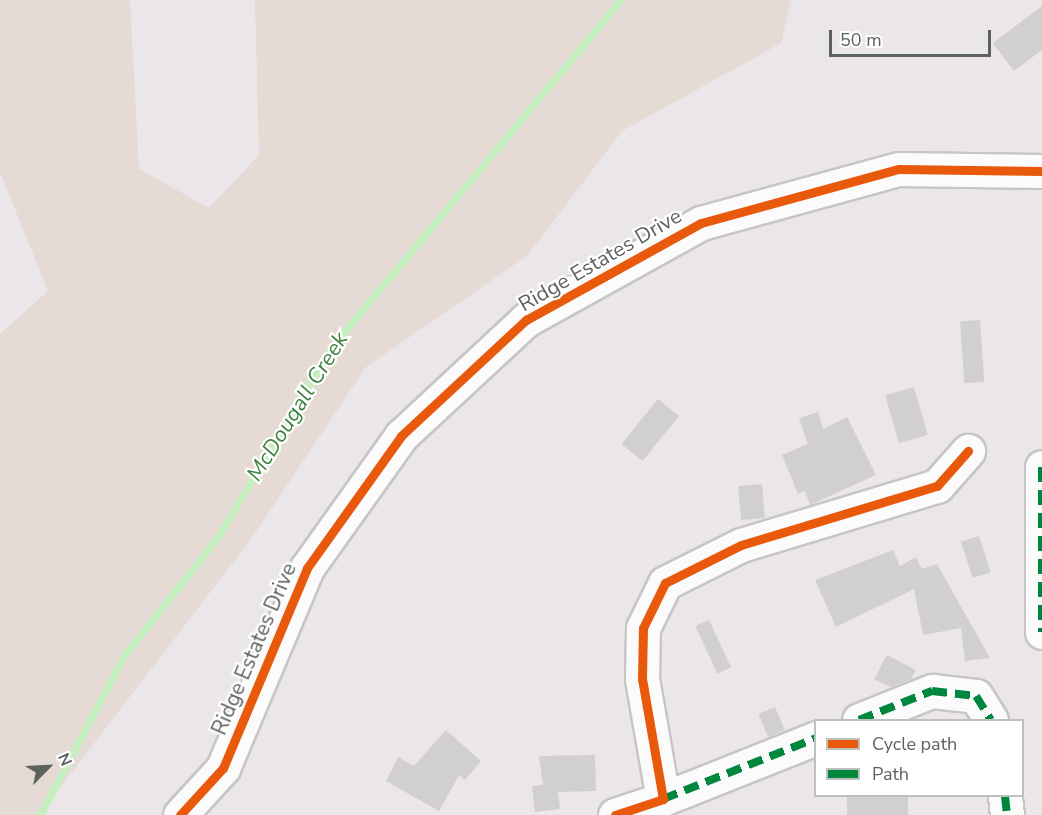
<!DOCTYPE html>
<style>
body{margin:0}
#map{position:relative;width:1042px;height:815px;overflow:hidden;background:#eae6e9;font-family:"Nunito Sans",sans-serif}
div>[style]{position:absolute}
.green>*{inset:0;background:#e5dad4}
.stream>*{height:7px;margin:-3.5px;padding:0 3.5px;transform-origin:3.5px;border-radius:3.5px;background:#c3f0be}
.building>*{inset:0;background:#d2cfd1;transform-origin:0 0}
.roads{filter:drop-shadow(2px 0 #c7c5c6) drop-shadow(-2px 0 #c7c5c6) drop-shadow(0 2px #c7c5c6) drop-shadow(0 -2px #c7c5c6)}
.minor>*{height:33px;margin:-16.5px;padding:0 16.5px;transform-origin:16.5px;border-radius:16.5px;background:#fcfbfc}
.quiet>*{height:8px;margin-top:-4px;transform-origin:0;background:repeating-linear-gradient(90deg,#00873e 0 15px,transparent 0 23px)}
.cycleway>*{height:9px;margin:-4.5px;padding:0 4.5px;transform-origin:4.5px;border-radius:4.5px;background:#e8590c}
span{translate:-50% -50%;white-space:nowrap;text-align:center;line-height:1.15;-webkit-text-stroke:4.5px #fff;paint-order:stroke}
.street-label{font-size:21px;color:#5c625c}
.water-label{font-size:22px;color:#3f833e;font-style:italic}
.legend{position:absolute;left:814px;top:719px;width:210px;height:78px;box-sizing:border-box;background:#fff;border:2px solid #bec0be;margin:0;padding:8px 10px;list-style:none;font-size:18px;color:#5c625c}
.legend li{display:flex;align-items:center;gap:12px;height:30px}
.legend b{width:30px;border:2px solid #bec0be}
.north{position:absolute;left:18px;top:737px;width:60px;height:60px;-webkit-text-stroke:4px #fff;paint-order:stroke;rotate:66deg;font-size:16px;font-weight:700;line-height:24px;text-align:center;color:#5c625c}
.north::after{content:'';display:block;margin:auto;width:21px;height:27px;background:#5c625c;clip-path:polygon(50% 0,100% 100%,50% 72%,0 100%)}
.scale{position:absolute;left:829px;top:30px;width:162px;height:27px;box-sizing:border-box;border:3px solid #5c625c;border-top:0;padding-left:8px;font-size:18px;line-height:21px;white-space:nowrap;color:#5c625c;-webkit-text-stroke:4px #fff;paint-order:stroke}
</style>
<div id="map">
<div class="green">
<i style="clip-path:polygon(0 0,130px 0,139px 169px,209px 208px,259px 155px,255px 0,791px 0,781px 43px,622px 131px,527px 256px,366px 367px,251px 539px,39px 815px,0 815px,0 334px,48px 291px,0 172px)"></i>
</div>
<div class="stream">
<i style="left:40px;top:815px;width:182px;rotate:-62.2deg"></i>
<i style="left:125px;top:654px;width:149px;rotate:-51.5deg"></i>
<i style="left:218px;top:537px;width:217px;rotate:-59.3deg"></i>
<i style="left:329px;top:350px;width:456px;rotate:-50.2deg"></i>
</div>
<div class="building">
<i style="clip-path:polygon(1042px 6px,1042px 50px,1014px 71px,993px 43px)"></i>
<i style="left:980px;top:320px;width:62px;height:20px;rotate:86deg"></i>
<i style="left:914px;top:387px;width:50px;height:30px;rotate:74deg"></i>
<i style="left:658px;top:399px;width:27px;height:58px;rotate:39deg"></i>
<i style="clip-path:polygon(818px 412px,823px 429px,847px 417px,876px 475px,810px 505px,805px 491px,798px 494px,782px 455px,808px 444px,799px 418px)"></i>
<i style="left:762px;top:484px;width:34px;height:24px;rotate:85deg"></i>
<i style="left:979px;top:536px;width:38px;height:19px;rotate:72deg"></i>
<i style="clip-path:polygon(893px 550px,900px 566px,916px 557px,922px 569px,937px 564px,990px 658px,965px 661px,961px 628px,923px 635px,914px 589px,836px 627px,815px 580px)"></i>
<i style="left:709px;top:620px;width:52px;height:15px;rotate:65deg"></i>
<i style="clip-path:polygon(887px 655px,916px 670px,911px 679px,891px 687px,874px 679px)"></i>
<i style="left:775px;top:707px;width:25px;height:18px;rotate:67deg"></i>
<i style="clip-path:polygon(446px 730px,481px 761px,465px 780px,459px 775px,439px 811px,386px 781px,398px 757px,414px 766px)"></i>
<i style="clip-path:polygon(595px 755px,596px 791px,558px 792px,560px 809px,535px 812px,532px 786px,543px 785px,539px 756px)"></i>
<i style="left:847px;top:795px;width:61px;height:20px"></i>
</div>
<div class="roads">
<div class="minor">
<i style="left:1042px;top:467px;width:165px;rotate:90deg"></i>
<i style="left:859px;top:720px;width:79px;rotate:-21.7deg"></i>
<i style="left:932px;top:691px;width:44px;rotate:6.5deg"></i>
<i style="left:976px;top:696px;width:28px;rotate:58deg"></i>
<i style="left:1005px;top:796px;width:19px;rotate:84deg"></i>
<i style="left:663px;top:799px;width:165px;rotate:-21.7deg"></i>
<i style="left:180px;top:815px;width:64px;rotate:-47.5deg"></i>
<i style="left:223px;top:768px;width:217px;rotate:-67.2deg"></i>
<i style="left:307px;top:568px;width:162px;rotate:-54.5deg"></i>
<i style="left:401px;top:436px;width:171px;rotate:-42.9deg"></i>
<i style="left:526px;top:320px;width:200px;rotate:-29deg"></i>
<i style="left:701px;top:223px;width:205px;rotate:-15.3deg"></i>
<i style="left:899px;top:169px;width:143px;rotate:0.8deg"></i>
<i style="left:615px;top:815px;width:51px;rotate:-18.4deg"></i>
<i style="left:663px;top:799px;width:122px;rotate:-99.9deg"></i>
<i style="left:642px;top:679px;width:51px;rotate:-88.9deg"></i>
<i style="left:643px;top:628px;width:50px;rotate:-63.9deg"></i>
<i style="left:665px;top:583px;width:85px;rotate:-26.6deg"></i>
<i style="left:741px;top:545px;width:205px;rotate:-16.8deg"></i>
<i style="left:937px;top:486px;width:47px;rotate:-48.5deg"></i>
</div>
</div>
<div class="quiet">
<i style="left:1042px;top:467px;width:165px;rotate:90deg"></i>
<i style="left:859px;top:720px;width:79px;rotate:-21.7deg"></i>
<i style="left:932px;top:691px;width:44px;rotate:6.5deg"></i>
<i style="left:976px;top:696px;width:28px;rotate:58deg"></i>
<i style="left:1005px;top:796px;width:19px;rotate:84deg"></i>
<i style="left:663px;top:799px;width:165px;rotate:-21.7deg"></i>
</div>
<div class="cycleway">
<i style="left:180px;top:815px;width:64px;rotate:-47.5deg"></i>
<i style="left:223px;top:768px;width:217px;rotate:-67.2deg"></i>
<i style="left:307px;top:568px;width:162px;rotate:-54.5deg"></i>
<i style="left:401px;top:436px;width:171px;rotate:-42.9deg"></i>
<i style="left:526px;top:320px;width:200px;rotate:-29deg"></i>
<i style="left:701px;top:223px;width:205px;rotate:-15.3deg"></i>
<i style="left:899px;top:169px;width:143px;rotate:0.8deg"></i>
<i style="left:615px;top:815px;width:51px;rotate:-18.4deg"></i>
<i style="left:663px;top:799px;width:122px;rotate:-99.9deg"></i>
<i style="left:642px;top:679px;width:51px;rotate:-88.9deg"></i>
<i style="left:643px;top:628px;width:50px;rotate:-63.9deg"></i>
<i style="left:665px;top:583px;width:85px;rotate:-26.6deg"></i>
<i style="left:741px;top:545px;width:205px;rotate:-16.8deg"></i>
<i style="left:937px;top:486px;width:47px;rotate:-48.5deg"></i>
</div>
<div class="street-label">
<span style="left:600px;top:260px;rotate:-30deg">Ridge Estates Drive</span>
<span style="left:254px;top:649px;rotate:-67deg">Ridge Estates Drive</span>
</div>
<div class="water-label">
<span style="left:298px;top:407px;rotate:-58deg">McDougall Creek</span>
</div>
<ul class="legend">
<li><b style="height:8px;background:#e8590c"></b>Cycle path</li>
<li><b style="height:8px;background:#00873e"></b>Path</li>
</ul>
<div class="north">N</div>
<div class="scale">50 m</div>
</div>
